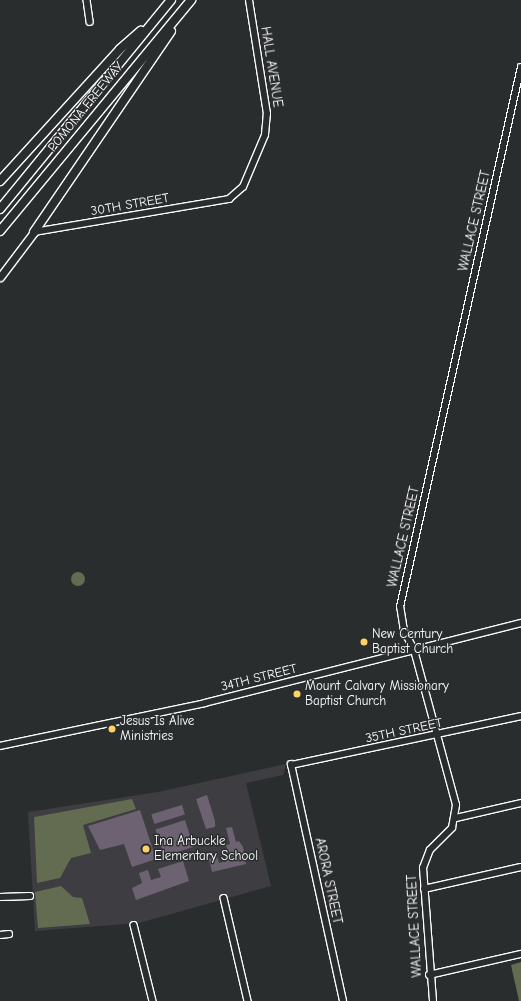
<!DOCTYPE html>
<style>
body{margin:0}
#map{position:relative;width:521px;height:1001px;overflow:hidden;background:#2a2d2e;font-family:"Comic Neue",sans-serif}
div>[style]{position:absolute}
.built>*{inset:0;background:#3e3d42}
.green>*{inset:0;background:#636b51}
.round{border-radius:50%}
.building>*{inset:0;background:#6d6272;transform-origin:0 0}
.roads{filter:drop-shadow(1px 0 #fff) drop-shadow(-1px 0 #fff) drop-shadow(0 1px #fff) drop-shadow(0 -1px #fff)}
.minor>*{height:5.5px;margin:-2.75px;padding:0 2.75px;transform-origin:2.75px;border-radius:2.75px;background:#2a2d2e}
.major>*{height:7px;margin:-3.5px;padding:0 3.5px;transform-origin:3.5px;border-radius:3.5px;background:#2a2d2e}
.highway>*{height:8px;margin:-4px;padding:0 4px;transform-origin:4px;border-radius:4px;background:#2a2d2e}
.dots>*{width:11px;height:11px;translate:-50% -50%;box-sizing:border-box;border:2px solid #2a2d2e;border-radius:50%}
span{translate:-50% -50%;white-space:nowrap;text-align:center;line-height:1.15;-webkit-text-stroke:3px #2a2d2e;paint-order:stroke}
.street-label{font-size:13px;color:#fff}
.poi-label{font-size:13px;color:#fff}
.left{translate:0 -50%;text-align:left}
</style>
<div id="map">
<div class="built">
<i style="clip-path:polygon(286px 764px,283px 775px,246px 783px,271px 886px,139px 923px,35px 931px,28px 812px,158px 792px)"></i>
</div>
<div class="green">
<i class="round" style="left:71px;top:572px;width:14px;height:14px"></i>
<i style="clip-path:polygon(132px 799px,136px 809px,83px 825px,91px 853px,71px 858px,60px 878px,37px 883px,34px 817px)"></i>
<i style="clip-path:polygon(61px 886px,73px 897px,82px 898px,90px 924px,38px 928px,35px 892px)"></i>
<i style="clip-path:polygon(521px 962px,521px 1001px,519px 1001px,511px 965px)"></i>
</div>
<div class="building">
<i style="clip-path:polygon(207px 795px,215px 821px,215px 827px,206px 829px,196px 799px)"></i>
<i style="left:182px;top:805px;width:10px;height:32px;rotate:73deg"></i>
<i style="clip-path:polygon(140px 810px,156px 859px,132px 867px,124px 844px,100px 850px,88px 826px)"></i>
<i style="left:185px;top:820px;width:28px;height:31px;rotate:72deg"></i>
<i style="clip-path:polygon(232px 827px,236px 842px,239px 841px,243px 847px,246px 864px,212px 872px,209px 859px,217px 857px,219px 863px,227px 861px,224px 853px,228px 851px,226px 845px,230px 844px,226px 828px)"></i>
<i style="clip-path:polygon(183px 861px,189px 881px,136px 900px,132px 888px,142px 883px,139px 873px,148px 870px,151px 880px,161px 877px,158px 869px)"></i>
</div>
<div class="roads">
<div class="minor">
<i style="left:87px;top:0;width:22px;rotate:82deg"></i>
<i style="left:34px;top:232px;width:198px;rotate:-9.6deg"></i>
<i style="left:229px;top:199px;width:18px;rotate:-41deg"></i>
<i style="left:243px;top:187px;width:56px;rotate:-67.1deg"></i>
<i style="left:265px;top:135px;width:21px;rotate:-85deg"></i>
<i style="left:267px;top:114px;width:115px;rotate:-99deg"></i>
<i style="left:0;top:746px;width:209px;rotate:-11.8deg"></i>
<i style="left:205px;top:703px;width:326px;rotate:-14.2deg"></i>
<i style="left:456px;top:818px;width:67px;rotate:-13deg"></i>
<i style="left:424px;top:889px;width:99px;rotate:-12.8deg"></i>
<i style="left:0;top:897px;width:30px;rotate:-2deg"></i>
<i style="left:224px;top:898px;width:106px;rotate:76.9deg"></i>
<i style="left:134px;top:925px;width:78px;rotate:76deg"></i>
<i style="left:0;top:935px;width:9px;rotate:-6deg"></i>
<i style="left:429px;top:975px;width:94px;rotate:-12.9deg"></i>
<i style="left:343px;top:1001px;width:242px;rotate:-102.4deg"></i>
<i style="left:291px;top:765px;width:235px;rotate:-12deg"></i>
<i style="left:433px;top:1001px;width:133px;rotate:-94.3deg"></i>
<i style="left:423px;top:868px;width:19px;rotate:-69deg"></i>
<i style="left:430px;top:850px;width:31px;rotate:-45deg"></i>
<i style="left:452px;top:828px;width:23px;rotate:-80deg"></i>
<i style="left:456px;top:805px;width:161px;rotate:-105.2deg"></i>
<i style="left:414px;top:650px;width:21px;rotate:-118deg"></i>
<i style="left:404px;top:631px;width:24px;rotate:-99deg"></i>
<i style="left:400px;top:607px;width:553px;rotate:-77.37deg"></i>
</div>
<div class="major">
<i style="left:0;top:277px;width:56px;rotate:-52.9deg"></i>
</div>
<div class="highway">
<i style="left:0;top:181px;width:178px;rotate:-47.7deg"></i>
<i style="left:120px;top:49px;width:28px;rotate:-41deg"></i>
<i style="left:0;top:209px;width:270px;rotate:-50.7deg"></i>
<i style="left:0;top:231px;width:300px;rotate:-50.4deg"></i>
<i style="left:34px;top:232px;width:243px;rotate:-55.7deg"></i>
</div>
</div>
<div class="dots">
<i style="left:364px;top:642px;background:#ffd166"></i>
<i style="left:297px;top:694px;background:#ffd166"></i>
<i style="left:112px;top:729px;background:#ffd166"></i>
<i style="left:146px;top:849px;background:#ffd166"></i>
</div>
<div class="street-label">
<span style="left:271px;top:67px;rotate:81deg">HALL AVENUE</span>
<span style="left:86px;top:107px;rotate:-51deg">POMONA FREEWAY</span>
<span style="left:130px;top:205px;rotate:-10deg">30TH STREET</span>
<span style="left:475px;top:221px;rotate:-77deg">WALLACE STREET</span>
<span style="left:404px;top:537px;rotate:-77deg">WALLACE STREET</span>
<span style="left:259px;top:678px;rotate:-14deg">34TH STREET</span>
<span style="left:404px;top:731px;rotate:-12deg">35TH STREET</span>
<span style="left:328px;top:881px;rotate:78deg">ARORA STREET</span>
<span style="left:415px;top:926px;rotate:-93deg">WALLACE STREET</span>
</div>
<div class="poi-label">
<span class="left" style="left:372px;top:642px">New Century<br>Baptist Church</span>
<span class="left" style="left:305px;top:694px">Mount Calvary Missionary<br>Baptist Church</span>
<span class="left" style="left:120px;top:729px">Jesus Is Alive<br>Ministries</span>
<span class="left" style="left:154px;top:849px">Ina Arbuckle<br>Elementary School</span>
</div>
</div>
